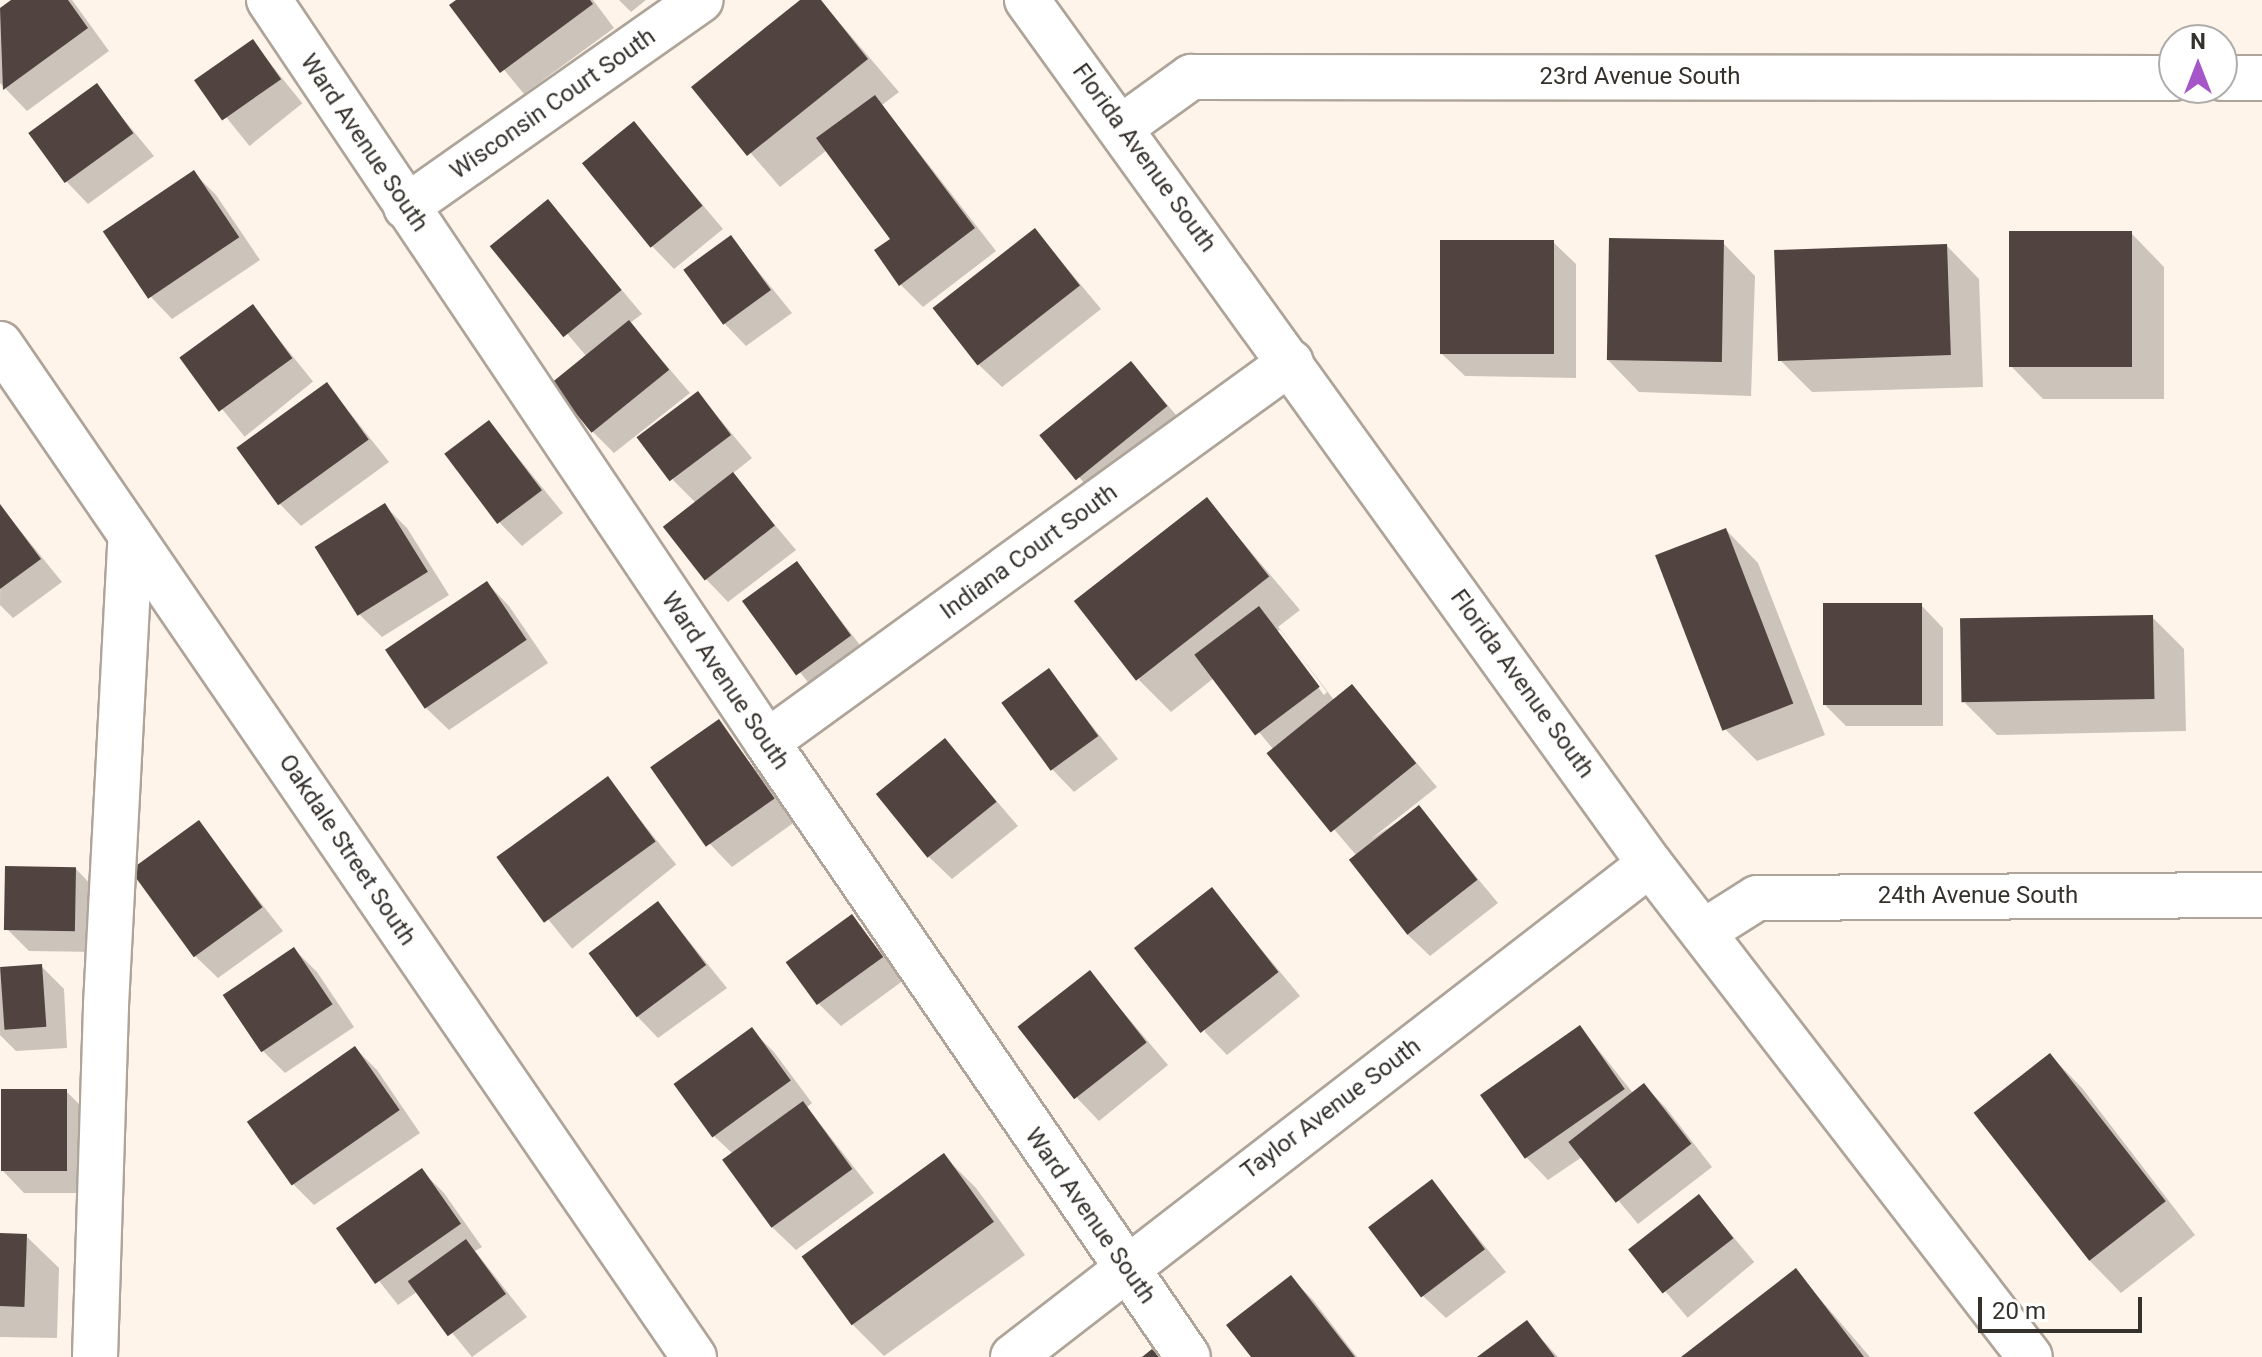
<!DOCTYPE html>
<style>
body{margin:0}
#map{position:relative;width:2262px;height:1357px;overflow:hidden;background:#fff4e9;font-family:Roboto,sans-serif}
div>[style]{position:absolute}
.shadow>*{inset:0;background:#0003;transform-origin:0 0}
.building>*{inset:0;background:#514440;transform-origin:0 0}
.roads{filter:drop-shadow(2px 0 #aea499) drop-shadow(-2px 0 #aea499) drop-shadow(0 2px #aea499) drop-shadow(0 -2px #aea499)}
.minor>*{height:44px;margin:-22px;padding:0 22px;transform-origin:22px;border-radius:22px;background:#fff}
span{translate:-50% -50%;white-space:nowrap;text-align:center;line-height:1.15;-webkit-text-stroke:8px #fff;paint-order:stroke}
.street-label{font-size:24px;color:#35312d}
.north{position:absolute;left:2158px;top:24px;width:80px;height:80px;box-sizing:border-box;background:#fff;border:2px solid #aeadab;border-radius:50%;rotate:0deg;font-size:22px;font-weight:700;line-height:32px;text-align:center;color:#35312d}
.north::after{content:'';display:block;margin:auto;width:28px;height:36px;background:#a557c9;clip-path:polygon(50% 0,100% 100%,50% 72%,0 100%)}
.scale{position:absolute;left:1978px;top:1297px;width:164px;height:36px;box-sizing:border-box;border:4px solid #35312d;border-top:0;padding-left:10px;font-size:24px;line-height:28px;white-space:nowrap;color:#35312d;-webkit-text-stroke:6px #fff;paint-order:stroke}
</style>
<div id="map">
<div class="shadow">
<i style="clip-path:polygon(14px 0,72px 0,109px 51px,27px 111px,0 83px,0 11px)"></i>
<i style="clip-path:polygon(459px 0,593px 0,614px 28px,524px 94px,452px 6px)"></i>
<i style="clip-path:polygon(619px 0,646px 0,631px 12px)"></i>
<i style="clip-path:polygon(803px 0,820px 0,899px 92px,882px 105px,996px 251px,923px 307px,900px 284px,893px 239px,827px 150px,780px 187px,694px 87px)"></i>
<i style="left:252px;top:41px;width:80px;height:68px;rotate:51deg"></i>
<i style="clip-path:polygon(96px 86px,154px 156px,88px 204px,66px 181px)"></i>
<i style="clip-path:polygon(634px 124px,723px 229px,674px 269px,652px 246px)"></i>
<i style="clip-path:polygon(194px 173px,216px 195px,260px 260px,172px 319px,150px 296px,106px 231px)"></i>
<i style="clip-path:polygon(548px 202px,642px 314px,630px 323px,690px 393px,614px 453px,592px 431px,587px 357px,493px 246px)"></i>
<i style="clip-path:polygon(1035px 230px,1101px 309px,1002px 387px,979px 365px)"></i>
<i style="clip-path:polygon(2132px 234px,2164px 267px,2164px 399px,2043px 399px,2011px 366px)"></i>
<i style="clip-path:polygon(731px 238px,792px 313px,746px 346px,724px 323px)"></i>
<i style="clip-path:polygon(1553px 242px,1576px 264px,1576px 378px,1465px 376px,1442px 354px)"></i>
<i style="clip-path:polygon(1723px 243px,1755px 276px,1751px 396px,1639px 392px,1607px 359px)"></i>
<i style="clip-path:polygon(1947px 246px,1979px 279px,1983px 387px,1812px 392px,1780px 360px)"></i>
<i style="left:252px;top:306px;width:97px;height:88px;rotate:51deg"></i>
<i style="left:1131px;top:363px;width:88px;height:114px;rotate:49deg"></i>
<i style="clip-path:polygon(327px 384px,389px 462px,301px 526px,279px 503px)"></i>
<i style="clip-path:polygon(698px 393px,752px 458px,732px 474px,796px 550px,728px 602px,706px 579px,696px 503px,673px 480px)"></i>
<i style="clip-path:polygon(489px 422px,563px 513px,522px 546px,500px 523px)"></i>
<i style="clip-path:polygon(evenodd,1207px 500px,1300px 610px,1278px 627px,1334px 700px,1352px 686px,1437px 787px,1371px 839px,1419px 808px,1498px 903px,1430px 956px,1407px 934px,1356px 855px,1269px 753px,1273px 749px,1214px 678px,1171px 712px,1139px 680px,1207px 500px,1280px 629px,1327px 692px,1324px 695px,1277px 632px,1280px 629px)"></i>
<i style="clip-path:polygon(384px 505px,407px 528px,449px 595px,382px 637px,360px 615px)"></i>
<i style="clip-path:polygon(1px 507px,62px 582px,13px 618px,0 605px)"></i>
<i style="clip-path:polygon(1726px 530px,1758px 563px,1825px 735px,1757px 761px,1725px 729px)"></i>
<i style="left:796px;top:563px;width:122px;height:64px;rotate:52deg"></i>
<i style="clip-path:polygon(487px 583px,509px 606px,548px 663px,449px 730px,426px 708px)"></i>
<i style="clip-path:polygon(1921px 605px,1943px 628px,1943px 726px,1846px 726px,1824px 704px)"></i>
<i style="clip-path:polygon(2152px 617px,2184px 649px,2186px 731px,1997px 735px,1965px 703px)"></i>
<i style="clip-path:polygon(1049px 671px,1118px 759px,1074px 792px,1052px 769px)"></i>
<i style="clip-path:polygon(718px 722px,796px 821px,732px 867px,710px 844px)"></i>
<i style="clip-path:polygon(945px 741px,1018px 826px,952px 879px,929px 857px)"></i>
<i style="left:607px;top:779px;width:110px;height:134px;rotate:51deg"></i>
<i style="clip-path:polygon(198px 823px,283px 931px,218px 978px,195px 956px)"></i>
<i style="clip-path:polygon(76px 869px,98px 892px,98px 952px,29px 951px,7px 929px)"></i>
<i style="clip-path:polygon(1212px 890px,1300px 996px,1227px 1055px,1205px 1032px)"></i>
<i style="clip-path:polygon(658px 903px,727px 988px,658px 1038px,636px 1015px)"></i>
<i style="clip-path:polygon(852px 917px,904px 980px,841px 1026px,819px 1004px)"></i>
<i style="clip-path:polygon(294px 949px,317px 972px,354px 1027px,285px 1073px,263px 1051px)"></i>
<i style="clip-path:polygon(41px 966px,64px 989px,67px 1048px,16px 1051px,0 1035px,0 969px)"></i>
<i style="clip-path:polygon(1090px 973px,1168px 1065px,1099px 1121px,1077px 1098px)"></i>
<i style="clip-path:polygon(1580px 1027px,1633px 1093px,1644px 1085px,1666px 1108px,1712px 1167px,1638px 1224px,1582px 1157px,1548px 1180px,1526px 1157px)"></i>
<i style="clip-path:polygon(751px 1029px,774px 1052px,812px 1103px,807px 1107px,874px 1193px,796px 1250px,773px 1228px,733px 1154px,714px 1136px)"></i>
<i style="clip-path:polygon(355px 1048px,377px 1070px,420px 1133px,314px 1205px,292px 1183px)"></i>
<i style="clip-path:polygon(2050px 1055px,2082px 1088px,2195px 1235px,2121px 1293px,2089px 1260px)"></i>
<i style="clip-path:polygon(66px 1091px,88px 1113px,88px 1193px,24px 1193px,2px 1170px)"></i>
<i style="clip-path:polygon(944px 1156px,976px 1188px,1025px 1255px,884px 1356px,852px 1324px)"></i>
<i style="clip-path:polygon(421px 1170px,444px 1193px,482px 1247px,475px 1251px,527px 1317px,472px 1357px,418px 1291px,398px 1305px,338px 1229px)"></i>
<i style="clip-path:polygon(1432px 1182px,1506px 1272px,1446px 1318px,1423px 1296px)"></i>
<i style="left:1699px;top:1196px;width:86px;height:87px;rotate:50deg"></i>
<i style="clip-path:polygon(0 1235px,26px 1236px,59px 1268px,57px 1338px,0 1337px)"></i>
<i style="clip-path:polygon(1796px 1271px,1870px 1357px,1685px 1357px)"></i>
<i style="clip-path:polygon(1291px 1278px,1313px 1300px,1357px 1357px,1253px 1357px)"></i>
<i style="clip-path:polygon(1526px 1322px,1558px 1357px,1481px 1357px)"></i>
</div>
<div class="building">
<i style="clip-path:polygon(11px 0,68px 0,88px 28px,3px 90px,0 8px)"></i>
<i style="clip-path:polygon(456px 0,590px 0,593px 4px,500px 73px,449px 5px)"></i>
<i style="clip-path:polygon(800px 0,821px 0,868px 59px,747px 156px,691px 87px)"></i>
<i style="left:253px;top:39px;width:49px;height:72px;rotate:55deg"></i>
<i style="left:97px;top:83px;width:62px;height:85px;rotate:54deg"></i>
<i style="clip-path:polygon(875px 95px,975px 228px,899px 286px,874px 250px,890px 239px,816px 138px)"></i>
<i style="left:634px;top:121px;width:109px;height:67px;rotate:51deg"></i>
<i style="left:194px;top:170px;width:81px;height:110px;rotate:56deg"></i>
<i style="left:548px;top:199px;width:117px;height:75px;rotate:51deg"></i>
<i style="left:1035px;top:228px;width:73px;height:130px;rotate:52deg"></i>
<i style="left:2009px;top:231px;width:123px;height:136px"></i>
<i style="left:731px;top:235px;width:68px;height:59px;rotate:54deg"></i>
<i style="left:1609px;top:238px;width:115px;height:122px;rotate:1deg"></i>
<i style="left:1440px;top:240px;width:114px;height:114px"></i>
<i style="left:1947px;top:244px;width:111px;height:173px;rotate:88deg"></i>
<i style="left:253px;top:304px;width:67px;height:91px;rotate:54deg"></i>
<i style="left:629px;top:320px;width:64px;height:100px;rotate:51deg"></i>
<i style="left:1131px;top:361px;width:58px;height:118px;rotate:51deg"></i>
<i style="left:327px;top:382px;width:71px;height:112px;rotate:54deg"></i>
<i style="left:698px;top:391px;width:55px;height:77px;rotate:53deg"></i>
<i style="left:489px;top:420px;width:88px;height:56px;rotate:53deg"></i>
<i style="left:733px;top:472px;width:68px;height:89px;rotate:52deg"></i>
<i style="left:1207px;top:497px;width:101px;height:169px;rotate:52deg"></i>
<i style="left:385px;top:503px;width:81px;height:83px;rotate:58deg"></i>
<i style="clip-path:polygon(0 504px,41px 559px,0 589px)"></i>
<i style="left:1726px;top:528px;width:188px;height:76px;rotate:69deg"></i>
<i style="left:797px;top:561px;width:92px;height:68px;rotate:54deg"></i>
<i style="left:487px;top:581px;width:71px;height:123px;rotate:56deg"></i>
<i style="left:1823px;top:603px;width:99px;height:102px"></i>
<i style="left:1259px;top:606px;width:101px;height:81px;rotate:53deg"></i>
<i style="left:2153px;top:615px;width:84px;height:193px;rotate:89deg"></i>
<i style="left:1049px;top:668px;width:84px;height:59px;rotate:54deg"></i>
<i style="left:1352px;top:684px;width:102px;height:110px;rotate:51deg"></i>
<i style="left:719px;top:719px;width:97px;height:84px;rotate:55deg"></i>
<i style="left:945px;top:738px;width:82px;height:89px;rotate:51deg"></i>
<i style="left:608px;top:776px;width:81px;height:138px;rotate:54deg"></i>
<i style="left:1419px;top:805px;width:95px;height:89px;rotate:52deg"></i>
<i style="left:199px;top:820px;width:108px;height:85px;rotate:54deg"></i>
<i style="left:5px;top:866px;width:71px;height:64px;rotate:1deg"></i>
<i style="left:1212px;top:887px;width:108px;height:99px;rotate:52deg"></i>
<i style="left:658px;top:901px;width:80px;height:87px;rotate:53deg"></i>
<i style="left:852px;top:914px;width:53px;height:82px;rotate:54deg"></i>
<i style="left:294px;top:947px;width:69px;height:86px;rotate:56deg"></i>
<i style="left:42px;top:964px;width:63px;height:42px;rotate:86deg"></i>
<i style="left:1090px;top:970px;width:92px;height:92px;rotate:52deg"></i>
<i style="left:1580px;top:1025px;width:78px;height:122px;rotate:55deg"></i>
<i style="left:752px;top:1027px;width:66px;height:97px;rotate:54deg"></i>
<i style="left:355px;top:1046px;width:78px;height:132px;rotate:55deg"></i>
<i style="left:2050px;top:1053px;width:188px;height:97px;rotate:52deg"></i>
<i style="left:1644px;top:1083px;width:77px;height:96px;rotate:52deg"></i>
<i style="left:1px;top:1089px;width:66px;height:82px"></i>
<i style="left:803px;top:1101px;width:84px;height:100px;rotate:54deg"></i>
<i style="left:944px;top:1153px;width:85px;height:176px;rotate:54deg"></i>
<i style="left:422px;top:1168px;width:68px;height:105px;rotate:55deg"></i>
<i style="left:1432px;top:1179px;width:88px;height:80px;rotate:53deg"></i>
<i style="left:1699px;top:1194px;width:56px;height:90px;rotate:52deg"></i>
<i style="left:0;top:1233px;width:27px;height:73px;rotate:2deg"></i>
<i style="left:466px;top:1239px;width:68px;height:72px;rotate:54deg"></i>
<i style="clip-path:polygon(1796px 1268px,1864px 1357px,1681px 1357px)"></i>
<i style="clip-path:polygon(1291px 1275px,1355px 1357px,1251px 1357px,1226px 1325px)"></i>
<i style="clip-path:polygon(1527px 1320px,1555px 1357px,1477px 1357px)"></i>
<i style="clip-path:polygon(1152px 1349px,1159px 1357px,1142px 1357px)"></i>
</div>
<div class="roads">
<div class="minor">
<i style="left:269px;top:0;width:894px;rotate:56.13deg"></i>
<i style="left:767px;top:742px;width:745px;rotate:55.61deg"></i>
<i style="left:1027px;top:0;width:1065px;rotate:54.21deg"></i>
<i style="left:1650px;top:864px;width:622px;rotate:52.38deg"></i>
<i style="left:2222px;top:78px;width:40px"></i>
<i style="left:1123px;top:126px;width:84px;rotate:-35.8deg"></i>
<i style="left:1191px;top:77px;width:983px;rotate:0.06deg"></i>
<i style="left:406px;top:207px;width:360px;rotate:-35.1deg"></i>
<i style="left:0;top:344px;width:1228px;rotate:55.59deg"></i>
<i style="left:767px;top:742px;width:647px;rotate:-35.95deg"></i>
<i style="left:1703px;top:932px;width:64px;rotate:-32.2deg"></i>
<i style="left:1757px;top:898px;width:505px;rotate:-0.34deg"></i>
<i style="left:95px;top:1357px;width:352px;rotate:-88.2deg"></i>
<i style="left:106px;top:1005px;width:471px;rotate:-87deg"></i>
<i style="left:1013px;top:1357px;width:805px;rotate:-37.74deg"></i>
</div>
</div>
<div class="street-label">
<span style="left:1640px;top:77px">23rd Avenue South</span>
<span style="left:553px;top:104px;rotate:-35deg">Wisconsin Court South</span>
<span style="left:364px;top:143px;rotate:56deg">Ward Avenue South</span>
<span style="left:1144px;top:158px;rotate:54deg">Florida Avenue South</span>
<span style="left:1029px;top:552px;rotate:-36deg">Indiana Court South</span>
<span style="left:725px;top:681px;rotate:56deg">Ward Avenue South</span>
<span style="left:1522px;top:684px;rotate:54deg">Florida Avenue South</span>
<span style="left:347px;top:850px;rotate:56deg">Oakdale Street South</span>
<span style="left:1978px;top:896px">24th Avenue South</span>
<span style="left:1331px;top:1109px;rotate:-37deg">Taylor Avenue South</span>
<span style="left:1090px;top:1216px;rotate:55deg">Ward Avenue South</span>
</div>
<div class="north">N</div>
<div class="scale">20 m</div>
</div>
